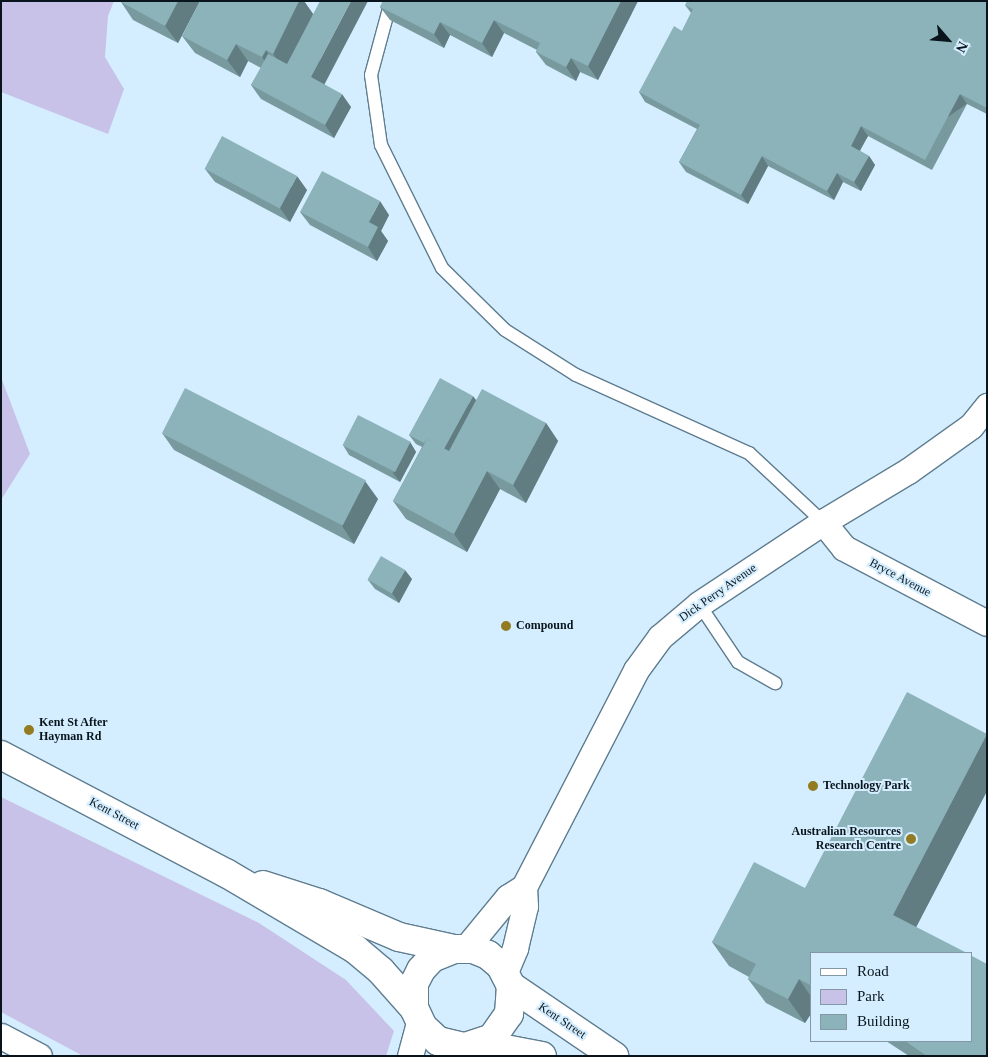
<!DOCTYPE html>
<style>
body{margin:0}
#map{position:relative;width:988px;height:1057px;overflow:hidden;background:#d4eeff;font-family:"Times New Roman",serif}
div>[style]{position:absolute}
.green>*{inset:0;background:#c8c2e8}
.roads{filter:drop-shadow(1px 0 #5f7d8f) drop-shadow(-1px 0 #5f7d8f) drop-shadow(0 1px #5f7d8f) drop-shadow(0 -1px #5f7d8f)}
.lane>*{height:12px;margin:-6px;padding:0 6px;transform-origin:6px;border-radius:6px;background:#fff}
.street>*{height:25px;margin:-12.5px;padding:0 12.5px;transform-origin:12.5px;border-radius:12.5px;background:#fff}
.primary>*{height:28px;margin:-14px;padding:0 14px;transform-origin:14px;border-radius:14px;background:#fff}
.wall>*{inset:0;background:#789a9f}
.shaded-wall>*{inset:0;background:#617d82;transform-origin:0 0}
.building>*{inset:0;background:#8bb3b9;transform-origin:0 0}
.dots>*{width:14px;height:14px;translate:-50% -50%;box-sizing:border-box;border:2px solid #d4eeff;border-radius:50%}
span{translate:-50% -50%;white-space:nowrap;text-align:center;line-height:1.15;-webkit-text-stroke:4px #d4eeff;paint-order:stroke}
.street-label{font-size:12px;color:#09151c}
.poi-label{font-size:12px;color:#09151c;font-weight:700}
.left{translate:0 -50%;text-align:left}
.right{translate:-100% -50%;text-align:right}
.frame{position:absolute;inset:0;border:2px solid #09151c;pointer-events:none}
.legend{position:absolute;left:810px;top:952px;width:162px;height:90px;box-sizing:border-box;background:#d4eeff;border:1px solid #8397a4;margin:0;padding:6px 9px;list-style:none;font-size:15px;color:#09151c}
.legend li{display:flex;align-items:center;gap:10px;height:25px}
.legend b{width:25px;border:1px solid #8397a4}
.north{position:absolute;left:923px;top:15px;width:50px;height:50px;-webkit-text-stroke:4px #d4eeff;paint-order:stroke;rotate:117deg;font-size:14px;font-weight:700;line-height:20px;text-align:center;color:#09151c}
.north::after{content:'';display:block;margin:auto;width:18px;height:22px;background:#09151c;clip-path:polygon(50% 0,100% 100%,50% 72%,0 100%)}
</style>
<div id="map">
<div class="green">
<i style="clip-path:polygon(1px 1px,114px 1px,108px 16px,105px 57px,124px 89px,108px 134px,1px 92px)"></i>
<i style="clip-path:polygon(1px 377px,30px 454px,1px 500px)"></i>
<i style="clip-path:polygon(1px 797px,259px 923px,346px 980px,394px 1031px,386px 1056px,83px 1056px,1px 1012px)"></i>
</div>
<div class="roads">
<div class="lane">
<i style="left:391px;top:1px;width:77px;rotate:105.1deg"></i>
<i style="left:371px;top:75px;width:71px;rotate:81.9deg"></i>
<i style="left:381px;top:145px;width:137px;rotate:63.6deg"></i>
<i style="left:442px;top:268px;width:88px;rotate:44.5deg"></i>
<i style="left:505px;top:330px;width:84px;rotate:32.4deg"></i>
<i style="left:576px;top:375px;width:190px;rotate:24.3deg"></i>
<i style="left:749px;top:453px;width:101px;rotate:43deg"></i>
<i style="left:699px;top:604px;width:70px;rotate:56.1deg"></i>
<i style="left:738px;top:662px;width:43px;rotate:29.6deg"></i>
</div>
<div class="street">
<i style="left:823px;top:522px;width:33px;rotate:51deg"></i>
<i style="left:844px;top:548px;width:161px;rotate:27.7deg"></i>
<i style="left:466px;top:948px;width:66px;rotate:-50.5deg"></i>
<i style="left:508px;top:897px;width:19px;rotate:-32deg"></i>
<i style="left:524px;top:887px;width:244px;rotate:-62.7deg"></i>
<i style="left:636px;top:670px;width:41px;rotate:-54deg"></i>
<i style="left:660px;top:637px;width:51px;rotate:-40.2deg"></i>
<i style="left:699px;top:604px;width:149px;rotate:-33.5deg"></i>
<i style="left:823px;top:522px;width:99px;rotate:-31deg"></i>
<i style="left:908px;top:471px;width:77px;rotate:-35.5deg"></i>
<i style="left:971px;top:426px;width:26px;rotate:-51deg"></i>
<i style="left:505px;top:972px;width:26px;rotate:-67deg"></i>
<i style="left:515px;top:948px;width:43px;rotate:-76.6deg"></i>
<i style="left:525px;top:906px;width:19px;rotate:-93deg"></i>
<i style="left:1px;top:1036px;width:43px;rotate:27.8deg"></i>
<i style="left:410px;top:1056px;width:35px;rotate:-75deg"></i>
</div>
<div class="primary">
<i style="left:1px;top:755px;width:254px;rotate:27.7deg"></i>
<i style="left:226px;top:873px;width:150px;rotate:30.5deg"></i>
<i style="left:355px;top:949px;width:34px;rotate:40deg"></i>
<i style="left:381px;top:971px;width:50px;rotate:48.3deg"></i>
<i style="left:414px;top:1008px;width:21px;rotate:65deg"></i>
<i style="left:423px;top:1027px;width:21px;rotate:43deg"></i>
<i style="left:438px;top:1041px;width:28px;rotate:13deg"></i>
<i style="left:465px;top:1047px;width:28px;rotate:-18deg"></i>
<i style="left:492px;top:1038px;width:29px;rotate:-55deg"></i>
<i style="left:509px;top:1014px;width:28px;rotate:-86deg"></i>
<i style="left:511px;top:986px;width:22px;rotate:-117deg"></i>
<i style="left:501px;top:966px;width:17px;rotate:-140deg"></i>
<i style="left:488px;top:955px;width:16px;rotate:-158deg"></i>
<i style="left:473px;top:949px;width:19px;rotate:180deg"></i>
<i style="left:454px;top:949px;width:24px;rotate:158deg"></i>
<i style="left:432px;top:958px;width:16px;rotate:133deg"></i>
<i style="left:421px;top:970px;width:16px;rotate:117deg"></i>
<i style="left:414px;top:984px;width:24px;rotate:90deg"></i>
<i style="left:263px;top:885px;width:59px;rotate:17.8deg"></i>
<i style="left:319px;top:903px;width:87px;rotate:23deg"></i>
<i style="left:399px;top:937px;width:56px;rotate:12.3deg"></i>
<i style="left:511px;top:986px;width:125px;rotate:34.2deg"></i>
<i style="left:479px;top:1044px;width:64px;rotate:10.8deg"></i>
</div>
</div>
<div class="wall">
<i style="clip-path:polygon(121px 1px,200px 1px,178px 43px,133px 20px,121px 2px)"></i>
<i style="clip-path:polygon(304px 1px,313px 14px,324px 84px,351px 107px,334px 138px,261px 99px,251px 85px,261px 68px,248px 61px,240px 77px,195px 53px,182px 36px)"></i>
<i style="clip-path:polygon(383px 1px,638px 1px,598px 80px,580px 72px,576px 81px,546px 65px,536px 52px,537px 50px,504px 33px,492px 57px,450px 35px,444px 48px,390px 20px,380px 7px)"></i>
<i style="clip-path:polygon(987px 1px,987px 114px,967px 104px,932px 170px,868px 136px,860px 151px,869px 156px,875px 165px,861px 191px,843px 182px,834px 200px,768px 166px,748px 204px,686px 172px,679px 162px,697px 129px,645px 102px,639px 92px,682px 31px,691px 13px,685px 5px)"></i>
<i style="clip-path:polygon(205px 169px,307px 190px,290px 222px,215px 182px)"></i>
<i style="clip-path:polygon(300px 212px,389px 215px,381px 231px,388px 241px,377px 261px,310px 225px)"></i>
<i style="clip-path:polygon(476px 400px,546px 423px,558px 441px,526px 503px,500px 489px,467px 552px,406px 519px,393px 501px,422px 447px,416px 444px,409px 435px)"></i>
<i style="clip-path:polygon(162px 433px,378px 499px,354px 544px,174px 450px)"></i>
<i style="clip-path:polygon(410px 442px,416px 452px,400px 482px,349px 455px,343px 445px)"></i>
<i style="clip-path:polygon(412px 579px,399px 603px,375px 589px,368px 580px)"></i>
<i style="clip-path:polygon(987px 734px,987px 791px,916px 927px,812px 953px,812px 1012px,805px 1023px,766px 1003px,748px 979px,749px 977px,729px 966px,712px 942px,805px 888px)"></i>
<i style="clip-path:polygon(886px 1041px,972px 1041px,987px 1056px,909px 1056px)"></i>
</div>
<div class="shaded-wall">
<i style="clip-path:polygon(178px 1px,200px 1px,178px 43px,165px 26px)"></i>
<i style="clip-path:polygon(299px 1px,304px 1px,313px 14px,286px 72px,273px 54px)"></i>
<i style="clip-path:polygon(351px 1px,368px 1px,321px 91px,311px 77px)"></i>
<i style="clip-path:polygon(621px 1px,638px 1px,598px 80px,588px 66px)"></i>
<i style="clip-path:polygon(494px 20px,504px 33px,492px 57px,482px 43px)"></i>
<i style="clip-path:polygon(440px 22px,450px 35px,444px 48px,434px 34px)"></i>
<i style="clip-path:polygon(236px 44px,248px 61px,240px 77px,227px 60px)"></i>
<i style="clip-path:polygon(266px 50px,278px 68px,274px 75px,262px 57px)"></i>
<i style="clip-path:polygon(571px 58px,580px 72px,576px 81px,566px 67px)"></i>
<i style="clip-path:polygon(342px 94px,351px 107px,334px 138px,325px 125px)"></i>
<i style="left:960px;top:94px;width:12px;height:75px;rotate:55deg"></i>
<i style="clip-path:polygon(861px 126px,868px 136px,857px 155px,851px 146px)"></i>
<i style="clip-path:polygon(762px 156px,768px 166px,748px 204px,741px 195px)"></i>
<i style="clip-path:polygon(869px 156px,875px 165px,861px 191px,854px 182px)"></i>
<i style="clip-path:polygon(837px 173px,843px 182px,834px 200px,827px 191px)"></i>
<i style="clip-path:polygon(297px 176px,307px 190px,290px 222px,280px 208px)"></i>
<i style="clip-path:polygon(380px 201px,389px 215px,381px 231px,388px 241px,377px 261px,368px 247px,369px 222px)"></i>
<i style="clip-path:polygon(473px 396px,480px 405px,449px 462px,442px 452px)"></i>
<i style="clip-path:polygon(546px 423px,558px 441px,526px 503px,513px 485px)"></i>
<i style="clip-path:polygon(410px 442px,416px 452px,400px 482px,393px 473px)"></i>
<i style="clip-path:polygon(487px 471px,500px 489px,467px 552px,454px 534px)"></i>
<i style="clip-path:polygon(365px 481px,378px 499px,354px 544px,342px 526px)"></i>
<i style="clip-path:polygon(405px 570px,412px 579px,399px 603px,392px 593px)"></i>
<i style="clip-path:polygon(987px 734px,987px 791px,910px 939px,893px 915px)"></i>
<i style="clip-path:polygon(799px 979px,812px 998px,812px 1012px,805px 1023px,788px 999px)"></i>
</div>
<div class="building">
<i style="clip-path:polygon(121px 1px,178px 1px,165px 26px,121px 2px)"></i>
<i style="clip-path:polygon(200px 1px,299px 1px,273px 54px,266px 50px,262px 57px,236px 44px,227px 60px,182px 36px)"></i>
<i style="clip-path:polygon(320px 1px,351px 1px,311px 77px,342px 94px,325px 125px,251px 85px,268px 54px,287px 64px)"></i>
<i style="clip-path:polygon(383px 1px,621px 1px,588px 66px,571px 58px,566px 67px,536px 52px,540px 43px,494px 20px,482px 43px,440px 22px,434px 34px,380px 7px)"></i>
<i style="clip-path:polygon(687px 1px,987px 1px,987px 108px,960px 94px,925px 160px,861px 126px,851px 146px,869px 156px,854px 182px,837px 173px,827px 191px,762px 156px,741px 195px,679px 162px,700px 125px,639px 92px,674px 26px,682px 31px,693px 9px,685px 5px)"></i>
<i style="left:222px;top:136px;width:85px;height:37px;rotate:28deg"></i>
<i style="clip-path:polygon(322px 171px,380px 201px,369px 222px,378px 227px,368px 247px,300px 212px)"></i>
<i style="clip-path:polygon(440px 378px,473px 396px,444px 449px,427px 439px,424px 443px,409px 435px)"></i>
<i style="left:185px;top:388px;width:203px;height:51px;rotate:27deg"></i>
<i style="clip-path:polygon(482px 389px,546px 423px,513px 485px,487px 471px,454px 534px,393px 501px,427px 439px,449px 451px)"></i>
<i style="left:358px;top:415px;width:59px;height:34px;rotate:27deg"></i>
<i style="left:381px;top:556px;width:28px;height:27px;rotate:30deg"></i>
<i style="clip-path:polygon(907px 692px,987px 734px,893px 915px,967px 953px,812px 953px,812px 986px,799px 979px,788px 999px,748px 979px,756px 964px,712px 942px,754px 862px,805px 888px)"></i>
<i style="clip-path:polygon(972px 956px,987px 964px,987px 1056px,927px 1056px,905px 1041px,972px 1041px)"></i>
</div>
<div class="dots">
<i style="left:506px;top:626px;background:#927b21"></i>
<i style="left:29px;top:730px;background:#927b21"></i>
<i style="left:813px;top:786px;background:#927b21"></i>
<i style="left:911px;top:839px;background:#927b21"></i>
</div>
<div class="street-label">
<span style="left:900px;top:578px;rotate:28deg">Bryce Avenue</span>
<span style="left:718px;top:593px;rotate:-35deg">Dick Perry Avenue</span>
<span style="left:114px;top:814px;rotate:28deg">Kent Street</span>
<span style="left:562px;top:1021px;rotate:34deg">Kent Street</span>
</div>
<div class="poi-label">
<span class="left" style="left:516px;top:626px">Compound</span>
<span class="left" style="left:39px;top:730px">Kent St After<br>Hayman Rd</span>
<span class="left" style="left:823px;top:786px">Technology Park</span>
<span class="right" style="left:901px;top:839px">Australian Resources<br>Research Centre</span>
</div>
<div class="frame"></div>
<ul class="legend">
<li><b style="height:6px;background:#fff"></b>Road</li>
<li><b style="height:14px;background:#c8c2e8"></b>Park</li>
<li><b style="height:14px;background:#8bb3b9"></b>Building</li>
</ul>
<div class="north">N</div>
</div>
